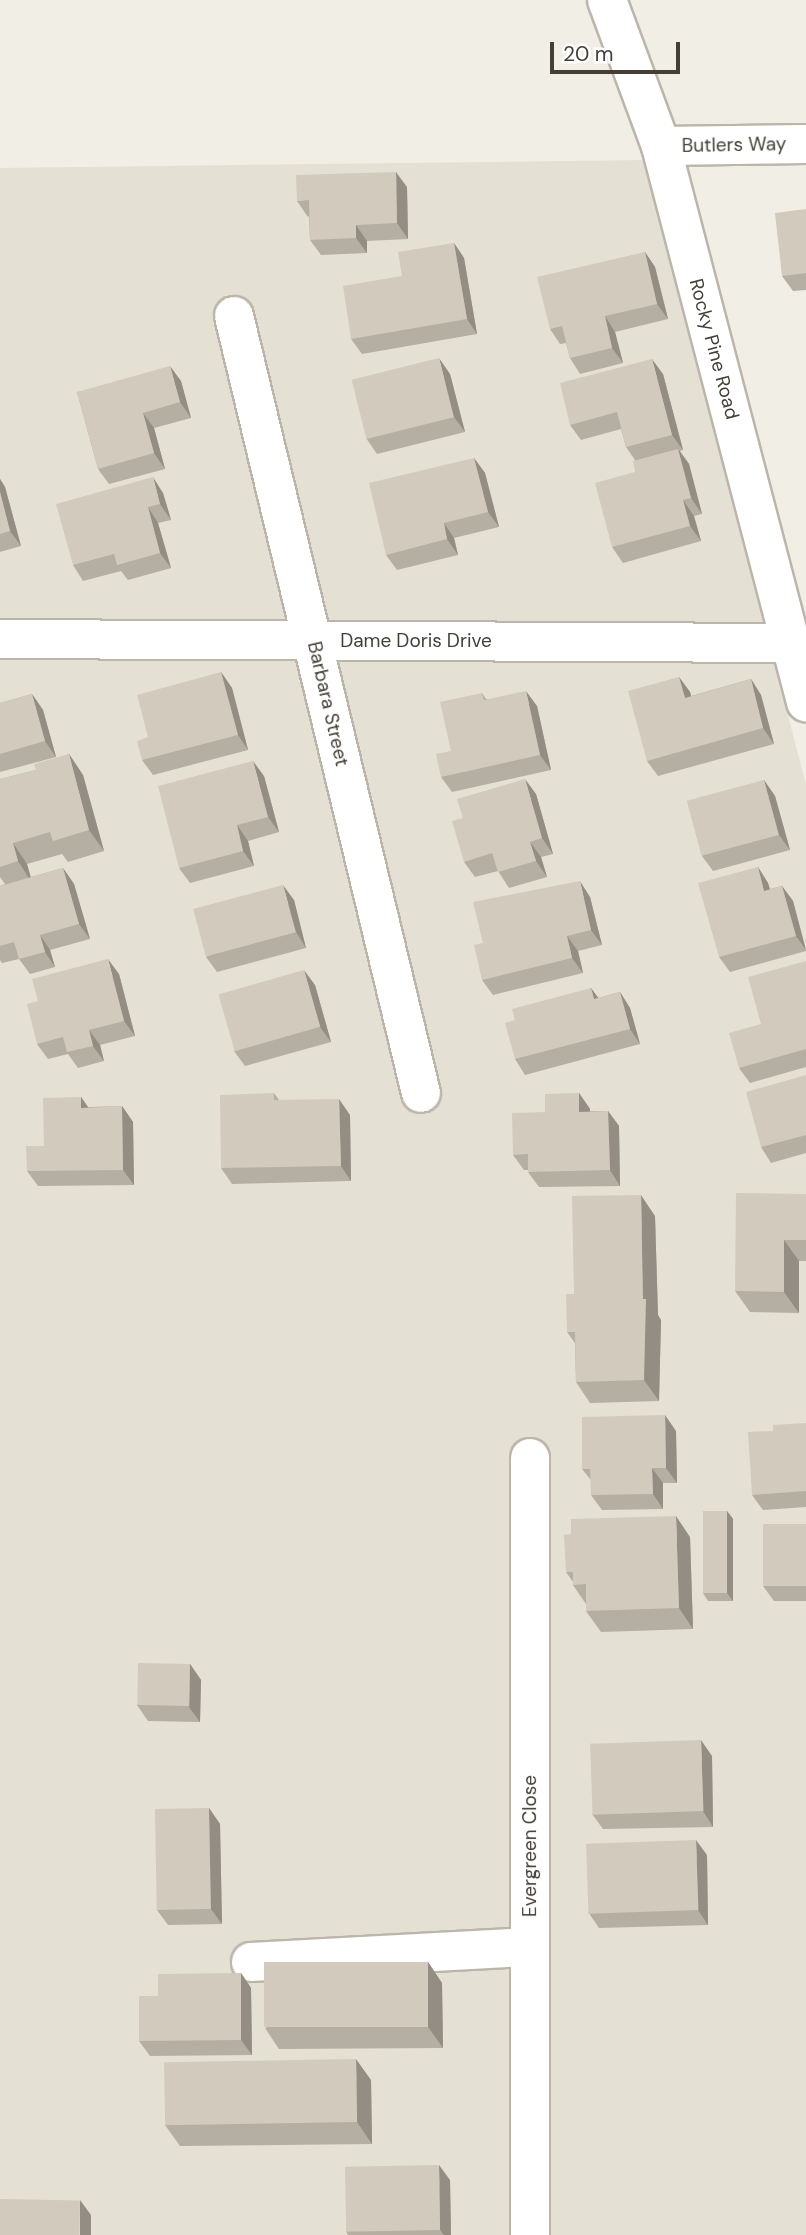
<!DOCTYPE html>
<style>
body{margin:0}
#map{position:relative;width:806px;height:2235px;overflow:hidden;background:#f1eee6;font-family:"DM Sans",sans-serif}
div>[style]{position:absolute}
.residential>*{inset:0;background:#e5e0d4}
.roads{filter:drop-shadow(2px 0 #bcb6a9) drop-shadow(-2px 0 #bcb6a9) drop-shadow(0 2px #bcb6a9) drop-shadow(0 -2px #bcb6a9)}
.minor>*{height:38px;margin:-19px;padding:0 19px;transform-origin:19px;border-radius:19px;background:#fff}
.wall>*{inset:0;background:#b5aea2}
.shaded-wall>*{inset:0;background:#938d84}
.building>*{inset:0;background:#d2cabc;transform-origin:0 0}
span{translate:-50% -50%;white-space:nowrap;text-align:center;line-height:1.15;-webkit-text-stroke:5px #fff;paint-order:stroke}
.street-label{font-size:19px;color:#433f36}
.scale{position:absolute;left:550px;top:42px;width:130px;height:32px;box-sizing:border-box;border:4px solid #433f36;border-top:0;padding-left:9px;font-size:21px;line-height:24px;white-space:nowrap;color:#433f36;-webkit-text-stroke:5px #fff;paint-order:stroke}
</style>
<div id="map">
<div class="residential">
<i style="clip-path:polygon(644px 160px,806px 785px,806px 2235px,0 2235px,0 168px)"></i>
</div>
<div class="roads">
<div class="minor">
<i style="left:607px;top:0;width:156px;rotate:69.7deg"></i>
<i style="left:661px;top:146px;width:575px;rotate:75.38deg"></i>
<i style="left:661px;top:146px;width:145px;rotate:-0.8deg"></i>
<i style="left:234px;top:316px;width:799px;rotate:76.47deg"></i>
<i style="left:0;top:639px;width:791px;rotate:0.29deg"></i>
<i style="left:530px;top:1458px;width:777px;rotate:90deg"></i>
<i style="left:251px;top:1962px;width:279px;rotate:-3.1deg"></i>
</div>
</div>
<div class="wall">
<i style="clip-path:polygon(407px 187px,408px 239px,367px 241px,367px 253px,321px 255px,310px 240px,309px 216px,308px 217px,297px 201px)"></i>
<i style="clip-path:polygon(806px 209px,806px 290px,793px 291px,782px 276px)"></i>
<i style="clip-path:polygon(454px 243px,464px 258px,477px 334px,362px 354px,351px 339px,402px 276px)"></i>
<i style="clip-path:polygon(645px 252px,655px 267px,668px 319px,615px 332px,623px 363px,580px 374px,570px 358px,566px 343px,560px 344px,550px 329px)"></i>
<i style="clip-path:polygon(450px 374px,465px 432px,377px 454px,366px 438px)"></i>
<i style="clip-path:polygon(663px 374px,683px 450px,680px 451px,689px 464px,702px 514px,694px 516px,701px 541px,623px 563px,612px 547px,635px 472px,635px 460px,626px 447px,621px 429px,581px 440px,570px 425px)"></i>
<i style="clip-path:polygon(181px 381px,191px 418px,154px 428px,165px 469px,109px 484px,98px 469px,77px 392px)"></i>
<i style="clip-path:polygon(474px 458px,485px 473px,499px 527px,454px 538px,458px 555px,397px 570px,386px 555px)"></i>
<i style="clip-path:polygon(0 479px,5px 487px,21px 546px,0 552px)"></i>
<i style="clip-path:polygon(163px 493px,171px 520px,158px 523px,171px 568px,128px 580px,121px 571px,83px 581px,73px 565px)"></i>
<i style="clip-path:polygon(221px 672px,232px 688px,248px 750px,153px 775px,142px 760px,148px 737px)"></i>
<i style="clip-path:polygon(679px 677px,690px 692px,691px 696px,751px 679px,761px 695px,774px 744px,658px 776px,647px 761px)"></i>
<i style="clip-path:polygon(482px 693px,486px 699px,537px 706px,551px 770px,452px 792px,441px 777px,451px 751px)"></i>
<i style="clip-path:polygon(32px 694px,43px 710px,56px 757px,0 772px,0 703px)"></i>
<i style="clip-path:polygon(69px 754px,83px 775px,104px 851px,68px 862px,62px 854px,27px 864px,31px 877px,63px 868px,74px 884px,90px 939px,50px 950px,55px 967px,30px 974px,19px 959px,2px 963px,0 960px,0 886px,5px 884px,0 877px,0 779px,36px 770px)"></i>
<i style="clip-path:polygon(264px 776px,279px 832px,248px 841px,254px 866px,190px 883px,179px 868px)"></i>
<i style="clip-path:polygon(764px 780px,775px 796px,790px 850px,713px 871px,702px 856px)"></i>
<i style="clip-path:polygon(536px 794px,553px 854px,541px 857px,547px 877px,509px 888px,498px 871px,475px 877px,464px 862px)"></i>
<i style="clip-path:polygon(758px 867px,768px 883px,770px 889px,782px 886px,793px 901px,806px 951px,730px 972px,719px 957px)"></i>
<i style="clip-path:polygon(590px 897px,602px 945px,578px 951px,583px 973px,493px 995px,482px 980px,483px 943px)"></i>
<i style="clip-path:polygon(294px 900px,306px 948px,217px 972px,206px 957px)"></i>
<i style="clip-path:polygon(806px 962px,806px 1067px,750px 1083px,739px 1068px,761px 1024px)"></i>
<i style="clip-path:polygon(119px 974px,135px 1036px,100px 1045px,104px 1061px,78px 1068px,68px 1054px,48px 1059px,37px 1044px,38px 1001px)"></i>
<i style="clip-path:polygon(315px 985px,331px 1042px,245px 1066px,234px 1051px)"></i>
<i style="clip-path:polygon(591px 988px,598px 998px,620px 992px,630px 1008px,640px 1044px,525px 1075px,515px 1059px,515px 1020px)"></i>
<i style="clip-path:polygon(806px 1075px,806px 1153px,771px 1163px,761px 1147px)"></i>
<i style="clip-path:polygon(274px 1093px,279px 1100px,350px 1115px,351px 1181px,232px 1184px,221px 1168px)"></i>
<i style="clip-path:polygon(579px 1093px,590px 1109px,590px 1111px,608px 1111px,619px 1126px,620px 1186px,539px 1187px,528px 1172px,528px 1170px,524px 1170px,513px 1155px,545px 1112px)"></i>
<i style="clip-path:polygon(81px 1097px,88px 1107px,122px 1106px,133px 1122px,134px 1185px,38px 1186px,27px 1171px)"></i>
<i style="clip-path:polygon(806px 1194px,806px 1261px,799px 1261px,799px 1313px,750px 1312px,735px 1291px)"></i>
<i style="clip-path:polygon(655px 1216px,658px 1315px,661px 1320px,659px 1401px,590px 1403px,576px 1382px,575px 1343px,567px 1332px,574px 1294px)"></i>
<i style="clip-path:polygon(806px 1423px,806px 1507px,763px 1510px,752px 1495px,773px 1431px)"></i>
<i style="clip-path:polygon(676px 1431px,677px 1483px,663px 1483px,663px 1509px,602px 1510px,591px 1495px,591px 1480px,582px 1469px)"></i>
<i style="clip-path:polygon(727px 1511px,733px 1519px,733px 1601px,708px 1601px,703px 1593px)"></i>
<i style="clip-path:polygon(806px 1524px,806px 1601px,774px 1601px,763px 1586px)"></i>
<i style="clip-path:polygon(690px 1537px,693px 1629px,601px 1632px,586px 1611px,586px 1604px,573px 1585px,573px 1582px,566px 1572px)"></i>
<i style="clip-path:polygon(190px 1664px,201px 1680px,200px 1722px,148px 1721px,137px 1705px)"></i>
<i style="clip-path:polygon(712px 1756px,713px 1827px,603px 1829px,592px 1814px)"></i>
<i style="clip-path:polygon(209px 1808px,220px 1824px,222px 1924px,168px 1925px,157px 1910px)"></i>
<i style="clip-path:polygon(707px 1855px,708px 1925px,599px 1928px,588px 1912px)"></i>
<i style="clip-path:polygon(428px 1962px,442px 1983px,443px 2048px,279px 2049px,265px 2028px)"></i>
<i style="clip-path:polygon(241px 1973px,251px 1988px,252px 2055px,150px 2056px,139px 2041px,158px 1996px)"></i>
<i style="clip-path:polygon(371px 2080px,372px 2144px,180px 2146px,165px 2125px)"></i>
<i style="clip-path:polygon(450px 2180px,451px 2235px,348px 2235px,346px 2231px)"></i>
</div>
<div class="shaded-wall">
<i style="clip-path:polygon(396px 172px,407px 187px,408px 239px,397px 223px)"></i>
<i style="clip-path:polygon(356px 225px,367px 241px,367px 253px,356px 238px)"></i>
<i style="clip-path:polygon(454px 243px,464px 258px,477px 334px,467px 319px)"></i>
<i style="clip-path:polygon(645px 252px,655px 267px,668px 319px,657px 304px)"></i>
<i style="clip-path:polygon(605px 316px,615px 332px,623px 363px,612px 348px)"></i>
<i style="clip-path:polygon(439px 358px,450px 374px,465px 432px,454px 417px)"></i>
<i style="clip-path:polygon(652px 359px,663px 374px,683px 450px,672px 435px)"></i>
<i style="clip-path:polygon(170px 366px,181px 381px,191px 418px,180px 402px)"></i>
<i style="clip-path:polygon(143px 413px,154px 428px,165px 469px,154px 453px)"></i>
<i style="clip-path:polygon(678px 449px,689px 464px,702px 514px,691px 498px)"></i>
<i style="clip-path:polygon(474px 458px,485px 473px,499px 527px,488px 512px)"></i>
<i style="clip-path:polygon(153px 477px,163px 493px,171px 520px,160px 504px)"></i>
<i style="clip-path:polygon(0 479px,5px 487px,21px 546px,10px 531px,0 492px)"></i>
<i style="clip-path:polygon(683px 500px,694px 516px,701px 541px,690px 526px)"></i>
<i style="clip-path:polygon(148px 507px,158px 523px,171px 568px,160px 553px)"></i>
<i style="clip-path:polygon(444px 523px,454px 538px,458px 555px,447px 539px)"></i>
<i style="clip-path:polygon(221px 672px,232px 688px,248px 750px,238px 735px)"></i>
<i style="clip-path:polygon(679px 677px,690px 692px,696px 713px,685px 698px)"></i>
<i style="clip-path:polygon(751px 679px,761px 695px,774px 744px,763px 728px)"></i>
<i style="clip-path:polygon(526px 691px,537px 706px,551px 770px,540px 755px)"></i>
<i style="clip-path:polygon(32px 694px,43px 710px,56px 757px,45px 741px)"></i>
<i style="clip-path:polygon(69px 754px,83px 775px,104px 851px,89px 830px)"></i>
<i style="clip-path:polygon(253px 761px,264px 776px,279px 832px,268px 817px)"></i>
<i style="clip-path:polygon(525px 779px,536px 794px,553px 854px,542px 838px)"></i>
<i style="clip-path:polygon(764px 780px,775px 796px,790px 850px,779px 835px)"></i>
<i style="clip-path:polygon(237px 825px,248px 841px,254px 866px,243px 851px)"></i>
<i style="clip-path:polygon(530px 842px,541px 857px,547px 877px,536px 861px)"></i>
<i style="clip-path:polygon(13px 843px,27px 864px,32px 883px,18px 861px)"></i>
<i style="clip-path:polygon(758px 867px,768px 883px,775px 906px,764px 891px)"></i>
<i style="clip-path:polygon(63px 868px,74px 884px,90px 939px,79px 924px)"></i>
<i style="clip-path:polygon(580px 881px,590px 897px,602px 945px,591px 930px)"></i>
<i style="clip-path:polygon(283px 885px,294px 900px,306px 948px,296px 932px)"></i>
<i style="clip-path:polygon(782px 886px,793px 901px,806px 950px,796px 936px)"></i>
<i style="clip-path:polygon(40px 935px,50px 950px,55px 967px,45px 952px)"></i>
<i style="clip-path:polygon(567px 936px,578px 951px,583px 973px,572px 958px)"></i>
<i style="clip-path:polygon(108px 959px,119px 974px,135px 1036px,124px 1021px)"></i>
<i style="clip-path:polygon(304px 970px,315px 985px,331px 1042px,320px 1027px)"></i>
<i style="clip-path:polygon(591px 988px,602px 1003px,594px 999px)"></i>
<i style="clip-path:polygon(620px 992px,630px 1008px,640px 1044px,630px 1029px)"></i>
<i style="clip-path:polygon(89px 1030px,100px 1045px,104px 1061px,93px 1046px)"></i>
<i style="clip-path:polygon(579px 1093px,590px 1109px,590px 1127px,579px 1112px)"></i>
<i style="clip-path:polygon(81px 1097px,92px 1113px,81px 1108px)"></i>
<i style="clip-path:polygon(339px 1099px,350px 1115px,351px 1181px,341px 1166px)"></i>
<i style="clip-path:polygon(122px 1106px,133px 1122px,134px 1185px,123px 1170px)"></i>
<i style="clip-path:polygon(608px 1111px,619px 1126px,620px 1186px,610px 1170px)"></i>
<i style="clip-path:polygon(641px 1195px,655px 1216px,658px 1315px,661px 1320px,659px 1401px,644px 1380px)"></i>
<i style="clip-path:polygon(784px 1240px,799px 1261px,799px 1313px,784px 1292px)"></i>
<i style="clip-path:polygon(665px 1415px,676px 1431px,677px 1483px,666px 1468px)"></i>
<i style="clip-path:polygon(652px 1468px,663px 1483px,663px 1509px,653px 1494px)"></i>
<i style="clip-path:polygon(727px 1511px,733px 1519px,733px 1601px,727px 1593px)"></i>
<i style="clip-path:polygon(676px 1516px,690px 1537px,693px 1629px,679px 1608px)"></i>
<i style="clip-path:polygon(190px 1664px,201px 1680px,200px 1722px,189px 1707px)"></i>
<i style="clip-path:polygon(701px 1740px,712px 1756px,713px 1827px,703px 1811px)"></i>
<i style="clip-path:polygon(209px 1808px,220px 1824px,222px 1924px,211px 1909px)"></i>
<i style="clip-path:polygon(696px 1840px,707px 1855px,708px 1925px,698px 1910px)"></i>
<i style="clip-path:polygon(428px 1962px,442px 1983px,443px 2048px,428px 2027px)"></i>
<i style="clip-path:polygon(241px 1973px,251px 1988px,252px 2055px,241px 2040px)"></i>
<i style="clip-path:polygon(356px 2059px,371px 2080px,372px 2144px,357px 2122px)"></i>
<i style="clip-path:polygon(439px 2165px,450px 2180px,451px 2235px,444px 2235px,440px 2230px)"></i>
<i style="clip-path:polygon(80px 2200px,91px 2215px,91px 2235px,80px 2235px)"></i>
</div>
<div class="building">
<i style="clip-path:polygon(396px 172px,397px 223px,356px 225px,356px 238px,310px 240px,309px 200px,297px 201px,296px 175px)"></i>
<i style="clip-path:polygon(806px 209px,806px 273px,782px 276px,775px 213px)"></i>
<i style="clip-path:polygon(454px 243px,467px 319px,351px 339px,343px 286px,402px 276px,398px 252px)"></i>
<i style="clip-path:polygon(645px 252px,657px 304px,605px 316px,612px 348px,570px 358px,562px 326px,550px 329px,537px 277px)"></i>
<i style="left:439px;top:358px;width:61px;height:90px;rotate:76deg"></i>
<i style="clip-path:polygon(652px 359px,672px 435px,626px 447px,617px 412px,570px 425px,560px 383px)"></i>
<i style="clip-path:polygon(170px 366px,180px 402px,143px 413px,154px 453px,98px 469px,77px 392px)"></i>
<i style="clip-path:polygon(678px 449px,691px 498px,683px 500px,690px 526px,612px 547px,595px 483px,635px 472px,633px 461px)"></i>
<i style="clip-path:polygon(474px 458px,488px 512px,444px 523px,447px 539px,386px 555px,369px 483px)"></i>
<i style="clip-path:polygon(153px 477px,160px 504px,148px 507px,160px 553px,117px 565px,114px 554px,73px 565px,56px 504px)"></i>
<i style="clip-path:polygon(0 492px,10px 531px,0 534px)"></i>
<i style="clip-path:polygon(221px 672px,238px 735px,142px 760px,137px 741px,148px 737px,137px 695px)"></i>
<i style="clip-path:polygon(679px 677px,685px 698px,751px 679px,763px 728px,647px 761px,628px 691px)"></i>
<i style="clip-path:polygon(526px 691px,540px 755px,441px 777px,436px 754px,451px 751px,440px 702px,482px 693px,484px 700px)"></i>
<i style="clip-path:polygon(32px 694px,45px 741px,0 754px,0 703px)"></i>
<i style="clip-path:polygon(69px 754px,89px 830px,53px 841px,50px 832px,13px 843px,18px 861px,0 867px,0 779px,36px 770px,34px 764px)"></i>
<i style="clip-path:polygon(253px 761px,268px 817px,237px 825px,243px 851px,179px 868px,158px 786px)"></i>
<i style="clip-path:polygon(525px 779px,542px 838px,530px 842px,536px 861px,498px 872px,492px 853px,464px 862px,452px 821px,463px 818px,457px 799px)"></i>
<i style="left:764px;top:780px;width:57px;height:80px;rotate:75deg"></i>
<i style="clip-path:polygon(758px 867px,764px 891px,782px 886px,796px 936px,719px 957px,698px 883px)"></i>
<i style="clip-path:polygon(63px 868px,79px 924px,40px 935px,45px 952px,19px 959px,14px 942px,0 946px,0 886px)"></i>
<i style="clip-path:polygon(580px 881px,591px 930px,567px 936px,572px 958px,482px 980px,474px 945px,483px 943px,473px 902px)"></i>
<i style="left:283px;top:885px;width:49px;height:93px;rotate:75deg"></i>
<i style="clip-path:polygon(108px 959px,124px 1021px,89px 1030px,93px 1046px,67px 1052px,63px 1037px,37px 1044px,27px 1004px,38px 1001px,32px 979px)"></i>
<i style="clip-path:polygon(806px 961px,806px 1049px,739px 1068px,729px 1033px,761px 1024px,748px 977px)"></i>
<i style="left:304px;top:970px;width:59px;height:89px;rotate:74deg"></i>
<i style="clip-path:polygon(591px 988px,594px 999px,620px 992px,630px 1029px,515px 1059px,505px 1023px,515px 1020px,512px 1009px)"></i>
<i style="clip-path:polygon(806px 1075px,806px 1135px,761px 1147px,746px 1092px)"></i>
<i style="clip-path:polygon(274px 1093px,274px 1100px,339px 1099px,341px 1166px,221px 1168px,220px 1095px)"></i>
<i style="clip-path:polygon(579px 1093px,579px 1112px,608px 1111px,610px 1170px,528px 1172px,528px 1154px,513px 1155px,512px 1113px,545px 1112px,545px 1094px)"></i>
<i style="clip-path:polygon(81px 1097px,81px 1108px,122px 1106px,123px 1170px,27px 1171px,26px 1146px,44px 1146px,43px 1098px)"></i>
<i style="clip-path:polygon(736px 1193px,806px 1194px,806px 1240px,784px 1240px,784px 1292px,735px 1291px)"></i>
<i style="clip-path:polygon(641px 1195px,643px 1299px,646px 1299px,644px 1380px,576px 1382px,575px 1332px,567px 1332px,566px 1294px,574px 1294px,572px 1196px)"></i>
<i style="clip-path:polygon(665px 1415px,666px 1468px,652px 1468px,653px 1494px,591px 1495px,590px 1469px,582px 1469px,582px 1417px)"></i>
<i style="clip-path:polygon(806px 1423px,806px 1491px,752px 1495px,748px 1432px,773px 1431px,773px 1425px)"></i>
<i style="left:703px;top:1511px;width:24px;height:82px"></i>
<i style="clip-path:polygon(676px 1516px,679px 1608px,586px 1611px,586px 1584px,573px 1585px,573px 1572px,566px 1572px,564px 1535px,571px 1534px,571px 1519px)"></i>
<i style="left:763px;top:1524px;width:43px;height:62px"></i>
<i style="left:138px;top:1663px;width:52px;height:42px;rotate:1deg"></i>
<i style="left:701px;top:1740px;width:71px;height:111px;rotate:88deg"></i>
<i style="left:209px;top:1808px;width:101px;height:54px;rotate:89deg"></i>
<i style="left:696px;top:1840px;width:70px;height:110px;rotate:88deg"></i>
<i style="left:428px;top:1962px;width:65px;height:164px;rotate:90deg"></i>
<i style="clip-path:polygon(241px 1973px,241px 2040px,139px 2041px,139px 1996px,158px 1996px,158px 1974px)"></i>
<i style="left:356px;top:2059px;width:63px;height:192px;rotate:89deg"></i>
<i style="left:439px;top:2165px;width:65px;height:94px;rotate:89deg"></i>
<i style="left:0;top:2199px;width:80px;height:36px;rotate:1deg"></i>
</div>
<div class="street-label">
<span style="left:734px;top:145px;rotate:-1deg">Butlers Way</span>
<span style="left:714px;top:349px;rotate:75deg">Rocky Pine Road</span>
<span style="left:416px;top:641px">Dame Doris Drive</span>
<span style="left:328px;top:704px;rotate:77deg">Barbara Street</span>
<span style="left:530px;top:1846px;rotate:-90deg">Evergreen Close</span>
</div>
<div class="scale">20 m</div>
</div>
